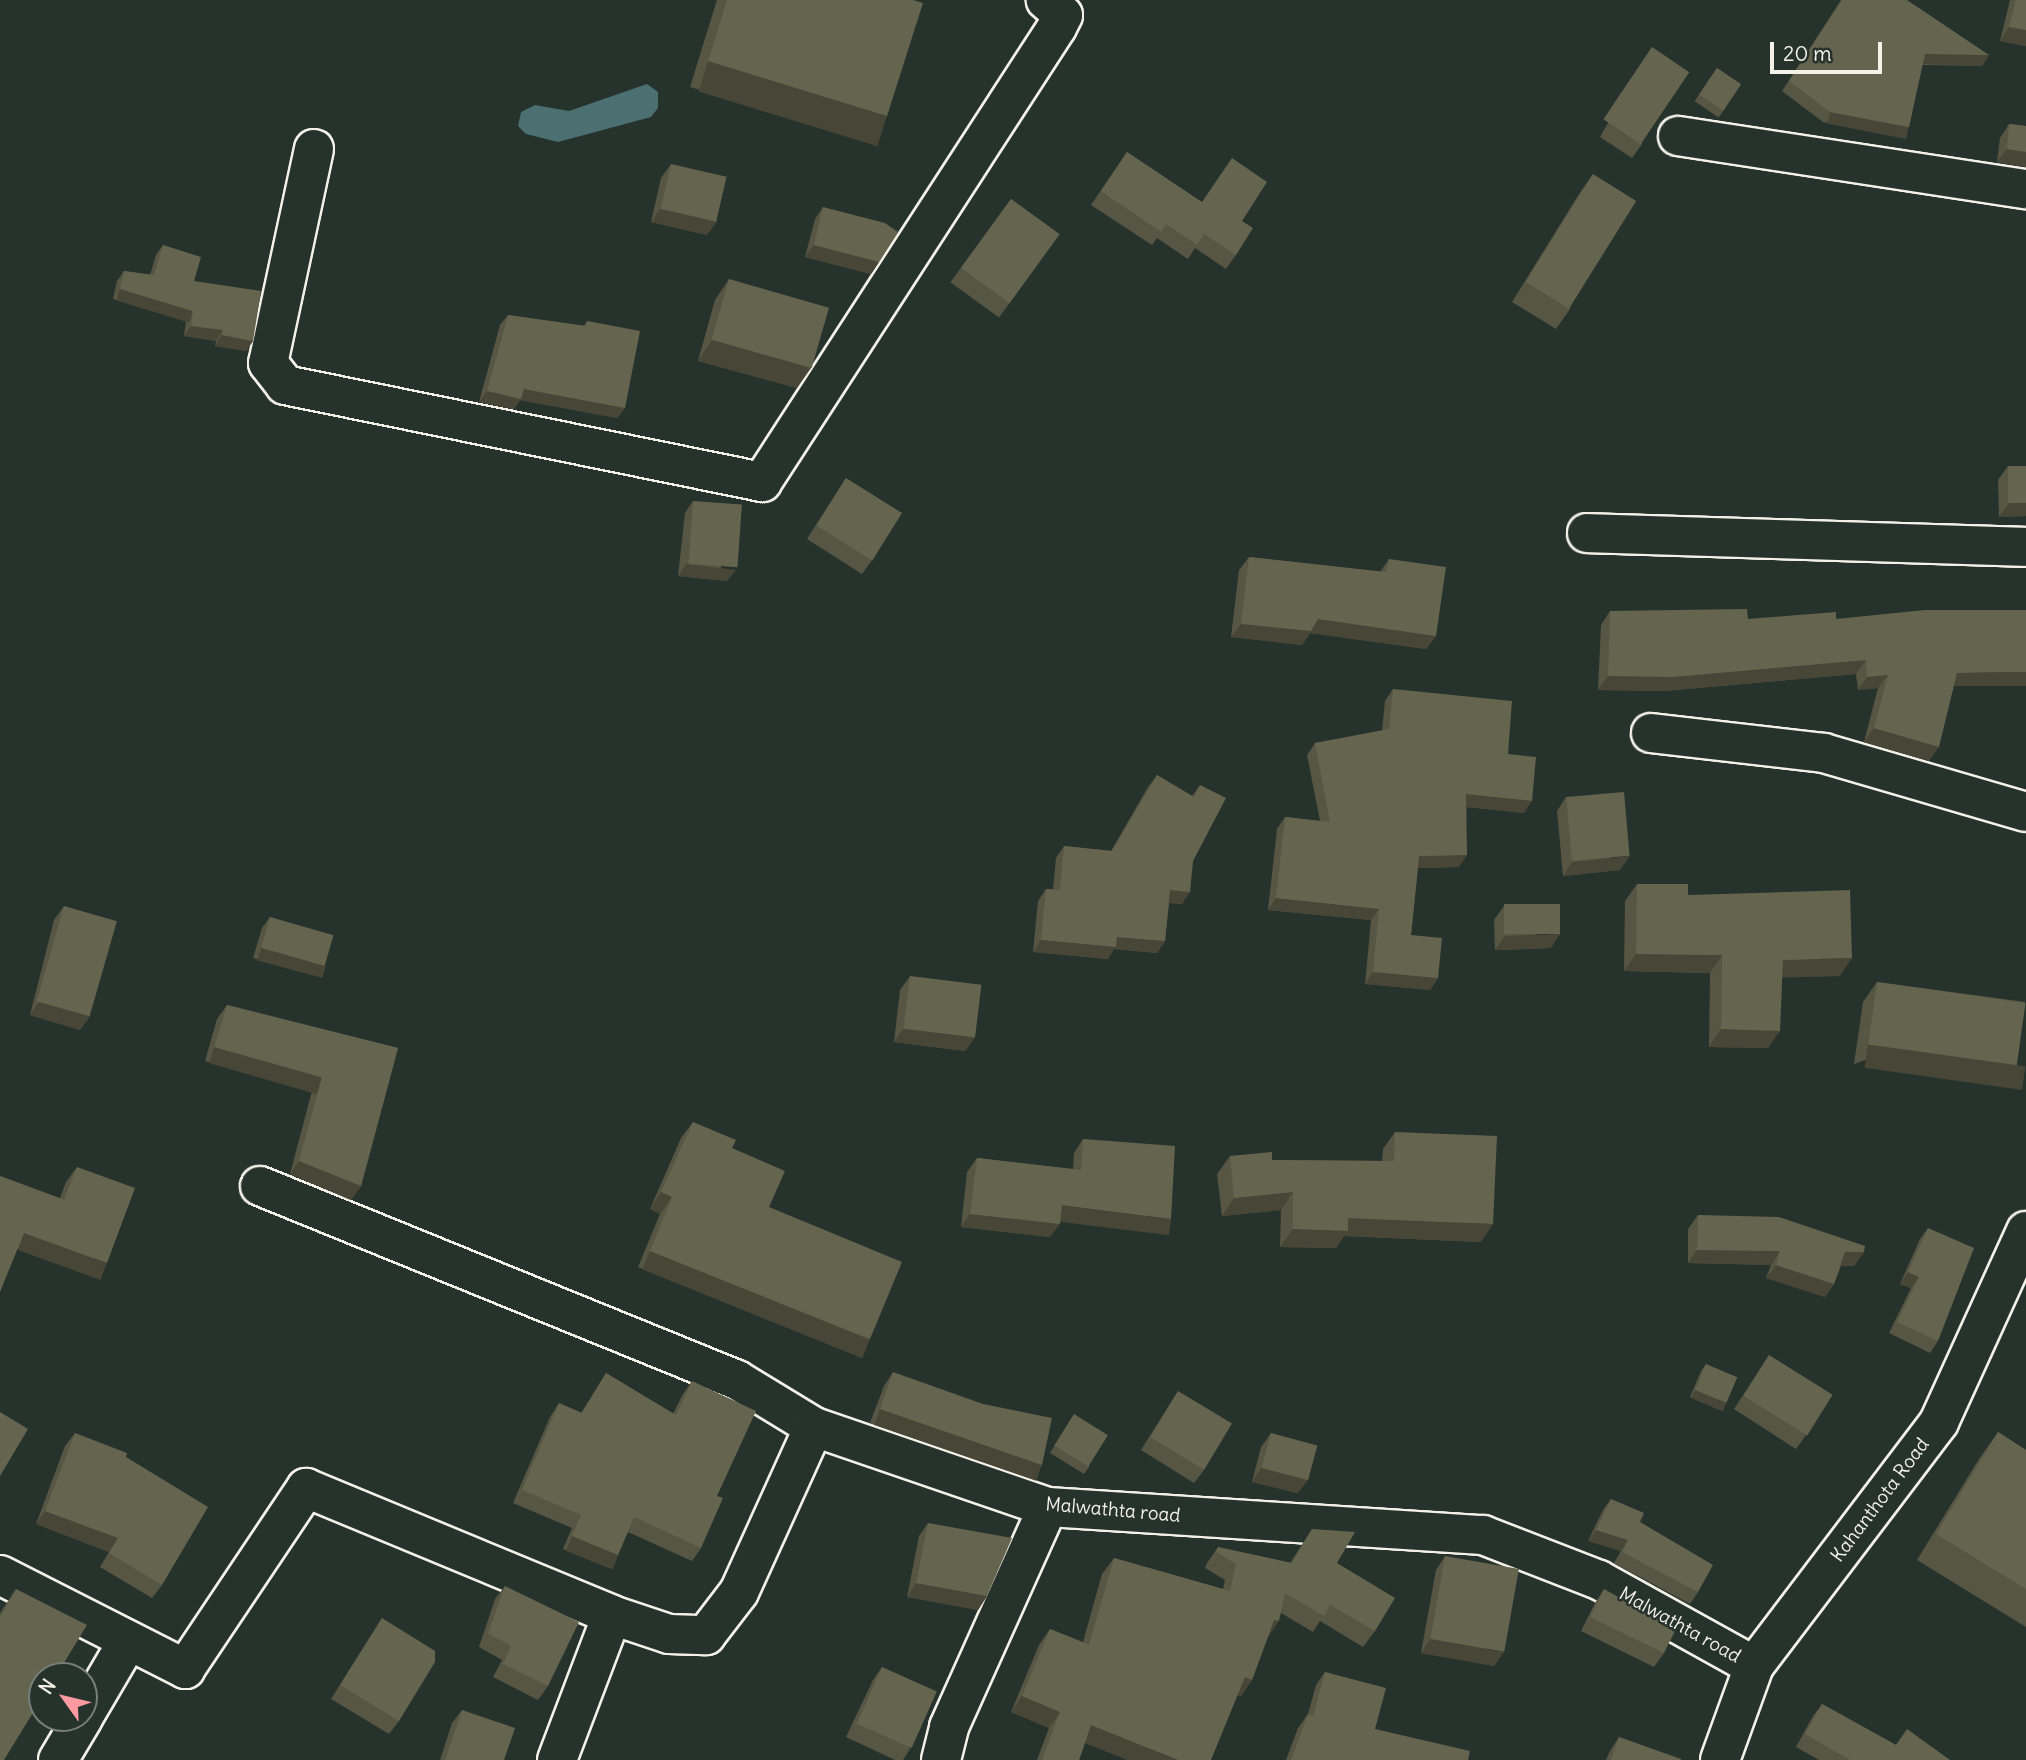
<!DOCTYPE html>
<style>
body{margin:0}
#map{position:relative;width:2026px;height:1760px;overflow:hidden;background:#26332d;font-family:Delius,sans-serif}
div>[style]{position:absolute}
.water>*{inset:0;background:#4c6f72}
.roads{filter:drop-shadow(2px 0 #f4f1e8) drop-shadow(-2px 0 #f4f1e8) drop-shadow(0 2px #f4f1e8) drop-shadow(0 -2px #f4f1e8)}
.minor>*{height:38px;margin:-19px;padding:0 19px;transform-origin:19px;border-radius:19px;background:#26332d}
.secondary>*{height:38px;margin:-19px;padding:0 19px;transform-origin:19px;border-radius:19px;background:#26332d}
.wall>*{inset:0;background:#575644;transform-origin:0 0}
.shaded-wall>*{inset:0;background:#474637;transform-origin:0 0}
.building>*{inset:0;background:#65644f;transform-origin:0 0}
span{translate:-50% -50%;white-space:nowrap;text-align:center;line-height:1.15;-webkit-text-stroke:5px #26332d;paint-order:stroke}
.street-label{font-size:19px;color:#f4f1e8}
.north{position:absolute;left:28px;top:1662px;width:70px;height:70px;box-sizing:border-box;background:#26332d;border:2px solid #787f78;border-radius:50%;rotate:304deg;font-size:19px;font-weight:700;line-height:28px;text-align:center;color:#f4f1e8}
.north::after{content:'';display:block;margin:auto;width:24px;height:32px;background:#ff9aa2;clip-path:polygon(50% 0,100% 100%,50% 72%,0 100%)}
.scale{position:absolute;left:1770px;top:42px;width:112px;height:32px;box-sizing:border-box;border:4px solid #f4f1e8;border-top:0;padding-left:9px;font-size:21px;line-height:24px;white-space:nowrap;color:#f4f1e8;-webkit-text-stroke:5px #26332d;paint-order:stroke}
</style>
<div id="map">
<div class="water">
<i style="clip-path:polygon(647px 84px,658px 92px,658px 108px,651px 117px,558px 142px,526px 134px,518px 126px,521px 112px,535px 105px,569px 111px)"></i>
</div>
<div class="roads">
<div class="minor">
<i style="left:1678px;top:136px;width:352px;rotate:8.7deg"></i>
<i style="left:314px;top:149px;width:219px;rotate:102.1deg"></i>
<i style="left:268px;top:363px;width:28px;rotate:52deg"></i>
<i style="left:285px;top:385px;width:487px;rotate:11.5deg"></i>
<i style="left:762px;top:482px;width:542px;rotate:-57.04deg"></i>
<i style="left:1057px;top:27px;width:13px;rotate:-63deg"></i>
<i style="left:1063px;top:15px;width:23px;rotate:-139deg"></i>
<i style="left:1587px;top:533px;width:439px;rotate:1.8deg"></i>
<i style="left:1651px;top:733px;width:174px;rotate:6.6deg"></i>
<i style="left:1824px;top:753px;width:210px;rotate:16.3deg"></i>
<i style="left:260px;top:1186px;width:515px;rotate:22.13deg"></i>
<i style="left:737px;top:1380px;width:90px;rotate:31.4deg"></i>
<i style="left:0;top:1575px;width:208px;rotate:26.9deg"></i>
<i style="left:185px;top:1669px;width:218px;rotate:-56.2deg"></i>
<i style="left:306px;top:1488px;width:331px;rotate:22.5deg"></i>
<i style="left:84px;top:1716px;width:87px;rotate:-59.6deg"></i>
<i style="left:58px;top:1760px;width:49px;rotate:-59.2deg"></i>
<i style="left:557px;top:1760px;width:155px;rotate:-69.2deg"></i>
<i style="left:612px;top:1615px;width:60px;rotate:18.4deg"></i>
<i style="left:669px;top:1634px;width:37px;rotate:2deg"></i>
<i style="left:706px;top:1635px;width:54px;rotate:-52.5deg"></i>
<i style="left:739px;top:1592px;width:181px;rotate:-65.6deg"></i>
<i style="left:814px;top:1427px;width:247px;rotate:18.9deg"></i>
<i style="left:1048px;top:1507px;width:436px;rotate:3.7deg"></i>
<i style="left:1483px;top:1535px;width:124px;rotate:21.2deg"></i>
<i style="left:1599px;top:1580px;width:177px;rotate:29deg"></i>
<i style="left:941px;top:1760px;width:34px;rotate:-76deg"></i>
<i style="left:949px;top:1727px;width:241px;rotate:-65.8deg"></i>
</div>
<div class="secondary">
<i style="left:1720px;top:1760px;width:100px;rotate:-70.1deg"></i>
<i style="left:1754px;top:1666px;width:306px;rotate:-52.8deg"></i>
<i style="left:1939px;top:1422px;width:210px;rotate:-65.5deg"></i>
</div>
</div>
<div class="wall">
<i style="clip-path:polygon(717px 0,913px 0,887px 116px,869px 142px,690px 87px)"></i>
<i style="clip-path:polygon(1841px 0,1989px 55px,1982px 66px,1922px 65px,1909px 127px,1902px 137px,1823px 122px,1782px 91px)"></i>
<i style="clip-path:polygon(2010px 0,2026px 0,2026px 46px,2000px 41px)"></i>
<i style="clip-path:polygon(1652px 47px,1642px 144px,1632px 158px,1600px 137px,1643px 61px)"></i>
<i style="left:1717px;top:68px;width:29px;height:40px;rotate:34deg"></i>
<i style="clip-path:polygon(2009px 124px,2026px 126px,2026px 167px,1997px 162px,2000px 138px)"></i>
<i style="clip-path:polygon(1127px 152px,1201px 202px,1242px 221px,1236px 255px,1226px 269px,1195px 248px,1188px 259px,1157px 238px,1152px 245px,1091px 205px)"></i>
<i style="clip-path:polygon(671px 164px,717px 221px,707px 235px,651px 222px,661px 178px)"></i>
<i style="clip-path:polygon(1593px 174px,1570px 309px,1556px 329px,1512px 302px,1579px 194px)"></i>
<i style="left:1011px;top:199px;width:60px;height:103px;rotate:36deg"></i>
<i style="clip-path:polygon(823px 207px,879px 262px,871px 274px,805px 257px,815px 219px)"></i>
<i style="clip-path:polygon(163px 245px,194px 281px,253px 341px,246px 351px,215px 346px,216px 341px,184px 336px,186px 321px,113px 299px,117px 281px,124px 271px,150px 275px,156px 255px)"></i>
<i style="clip-path:polygon(729px 279px,797px 388px,698px 361px,715px 300px)"></i>
<i style="clip-path:polygon(508px 315px,584px 326px,587px 321px,625px 408px,617px 418px,520px 400px,514px 409px,479px 402px,500px 325px)"></i>
<i style="clip-path:polygon(2008px 466px,2026px 516px,1999px 517px,1998px 480px)"></i>
<i style="clip-path:polygon(846px 478px,872px 560px,862px 574px,807px 539px)"></i>
<i style="clip-path:polygon(693px 501px,727px 581px,678px 576px,685px 513px)"></i>
<i style="clip-path:polygon(1249px 557px,1380px 572px,1389px 559px,1436px 636px,1426px 649px,1310px 633px,1302px 645px,1231px 637px,1239px 570px)"></i>
<i style="clip-path:polygon(1610px 611px,1748px 619px,1836px 619px,1953px 686px,1929px 761px,1864px 742px,1878px 688px,1858px 690px,1856px 674px,1664px 691px,1598px 690px,1601px 625px)"></i>
<i style="clip-path:polygon(1393px 689px,1508px 754px,1524px 813px,1467px 807px,1459px 867px,1418px 868px,1411px 935px,1438px 978px,1430px 990px,1365px 984px,1371px 920px,1268px 910px,1277px 829px,1285px 817px,1320px 821px,1307px 755px,1315px 743px,1382px 731px,1385px 701px)"></i>
<i style="clip-path:polygon(1157px 775px,1192px 796px,1200px 785px,1193px 861px,1182px 904px,1169px 903px,1165px 941px,1157px 953px,1114px 949px,1108px 959px,1033px 952px,1038px 901px,1046px 889px,1053px 889px,1056px 858px,1064px 846px,1111px 851px,1148px 787px)"></i>
<i style="clip-path:polygon(1566px 797px,1620px 870px,1563px 876px,1557px 811px)"></i>
<i style="clip-path:polygon(1637px 884px,1688px 895px,1840px 976px,1782px 977px,1768px 1048px,1709px 1047px,1710px 973px,1624px 971px,1625px 901px)"></i>
<i style="clip-path:polygon(64px 906px,90px 1016px,80px 1030px,30px 1015px,54px 920px)"></i>
<i style="clip-path:polygon(1504px 906px,1551px 948px,1495px 950px,1494px 920px)"></i>
<i style="clip-path:polygon(270px 917px,318px 976px,253px 958px,262px 928px)"></i>
<i style="clip-path:polygon(910px 976px,975px 1037px,965px 1051px,894px 1042px,900px 990px)"></i>
<i style="clip-path:polygon(1877px 982px,2026px 1002px,1854px 1064px,1863px 1002px)"></i>
<i style="clip-path:polygon(227px 1005px,398px 1048px,361px 1186px,351px 1200px,290px 1174px,312px 1091px,205px 1061px,217px 1019px)"></i>
<i style="clip-path:polygon(693px 1122px,732px 1148px,769px 1207px,870px 1339px,858px 1356px,638px 1267px,660px 1214px,650px 1209px,681px 1138px)"></i>
<i style="clip-path:polygon(1395px 1132px,1481px 1242px,1344px 1236px,1336px 1248px,1280px 1247px,1281px 1210px,1222px 1216px,1217px 1174px,1230px 1156px,1272px 1160px,1382px 1161px,1383px 1149px)"></i>
<i style="clip-path:polygon(1083px 1139px,1161px 1233px,1060px 1220px,1050px 1237px,961px 1227px,967px 1172px,977px 1158px,1073px 1169px,1074px 1153px)"></i>
<i style="clip-path:polygon(77px 1167px,96px 1278px,18px 1249px,0 1176px,60px 1198px,66px 1182px)"></i>
<i style="clip-path:polygon(1698px 1215px,1864px 1252px,1854px 1266px,1841px 1266px,1834px 1284px,1825px 1297px,1766px 1278px,1771px 1265px,1688px 1263px,1688px 1229px)"></i>
<i style="clip-path:polygon(1928px 1228px,1938px 1341px,1930px 1353px,1889px 1333px,1911px 1288px,1900px 1284px,1920px 1239px)"></i>
<i style="clip-path:polygon(1769px 1355px,1806px 1435px,1796px 1449px,1734px 1409px)"></i>
<i style="clip-path:polygon(1706px 1364px,1721px 1410px,1690px 1397px,1701px 1371px)"></i>
<i style="clip-path:polygon(893px 1372px,1042px 1465px,1032px 1478px,870px 1423px,884px 1386px)"></i>
<i style="clip-path:polygon(606px 1373px,673px 1414px,683px 1394px,692px 1381px,717px 1496px,701px 1548px,692px 1561px,628px 1532px,618px 1555px,609px 1568px,563px 1549px,572px 1528px,513px 1503px,550px 1417px,559px 1403px,581px 1413px)"></i>
<i style="clip-path:polygon(1178px 1391px,1204px 1470px,1194px 1483px,1141px 1450px)"></i>
<i style="clip-path:polygon(1074px 1414px,1089px 1467px,1084px 1474px,1050px 1453px)"></i>
<i style="clip-path:polygon(1998px 1432px,2026px 1450px,2026px 1627px,1917px 1560px,1979px 1459px)"></i>
<i style="clip-path:polygon(75px 1433px,126px 1457px,162px 1585px,152px 1598px,100px 1567px,109px 1552px,36px 1524px,65px 1446px)"></i>
<i style="clip-path:polygon(1271px 1433px,1298px 1493px,1252px 1482px,1261px 1447px)"></i>
<i style="clip-path:polygon(1611px 1499px,1640px 1522px,1698px 1592px,1690px 1604px,1614px 1563px,1621px 1551px,1588px 1541px,1603px 1510px)"></i>
<i style="clip-path:polygon(928px 1523px,987px 1596px,978px 1610px,907px 1597px,919px 1536px)"></i>
<i style="clip-path:polygon(1312px 1529px,1337px 1563px,1375px 1631px,1363px 1647px,1320px 1621px,1313px 1632px,1281px 1613px,1268px 1637px,1252px 1680px,1241px 1696px,1238px 1695px,1128px 1760px,1085px 1743px,1079px 1760px,1037px 1760px,1049px 1728px,1011px 1712px,1039px 1645px,1050px 1629px,1083px 1642px,1102px 1574px,1114px 1558px,1223px 1589px,1225px 1580px,1205px 1568px,1207px 1563px,1218px 1547px,1290px 1563px)"></i>
<i style="clip-path:polygon(1445px 1556px,1494px 1666px,1421px 1653px,1436px 1570px)"></i>
<i style="clip-path:polygon(505px 1586px,548px 1686px,538px 1700px,493px 1677px,502px 1660px,479px 1647px,495px 1599px)"></i>
<i style="clip-path:polygon(16px 1589px,0 1760px,0 1613px)"></i>
<i style="clip-path:polygon(1604px 1589px,1664px 1653px,1654px 1667px,1581px 1631px,1595px 1603px)"></i>
<i style="clip-path:polygon(382px 1618px,399px 1721px,389px 1734px,331px 1699px)"></i>
<i style="clip-path:polygon(882px 1667px,910px 1749px,903px 1760px,895px 1760px,846px 1737px,873px 1680px)"></i>
<i style="clip-path:polygon(1325px 1672px,1375px 1729px,1468px 1760px,1286px 1760px,1298px 1728px,1308px 1714px,1316px 1685px)"></i>
<i style="clip-path:polygon(1822px 1704px,1896px 1745px,1950px 1760px,1819px 1760px,1796px 1747px,1813px 1716px)"></i>
<i style="clip-path:polygon(462px 1710px,504px 1760px,440px 1760px,452px 1723px)"></i>
<i style="clip-path:polygon(1619px 1737px,1681px 1760px,1606px 1760px,1610px 1751px)"></i>
</div>
<div class="shaded-wall">
<i style="clip-path:polygon(2009px 27px,2026px 30px,2026px 46px,2000px 41px)"></i>
<i style="clip-path:polygon(1925px 54px,1989px 55px,1982px 66px,1917px 64px)"></i>
<i style="left:708px;top:61px;width:187px;height:32px;rotate:17deg"></i>
<i style="left:1830px;top:112px;width:80px;height:12px;rotate:11deg"></i>
<i style="clip-path:polygon(2007px 149px,2026px 152px,2026px 167px,1997px 162px)"></i>
<i style="clip-path:polygon(660px 209px,717px 221px,707px 235px,651px 222px)"></i>
<i style="clip-path:polygon(814px 245px,879px 262px,871px 274px,805px 257px)"></i>
<i style="left:120px;top:289px;width:76px;height:12px;rotate:17deg"></i>
<i style="clip-path:polygon(191px 326px,223px 330px,216px 341px,184px 336px)"></i>
<i style="clip-path:polygon(222px 335px,253px 341px,246px 351px,215px 346px)"></i>
<i style="clip-path:polygon(712px 340px,811px 368px,797px 388px,698px 361px)"></i>
<i style="clip-path:polygon(524px 389px,625px 408px,617px 418px,520px 400px,514px 409px,479px 402px,487px 391px)"></i>
<i style="clip-path:polygon(2026px 502px,2026px 516px,1999px 517px,2009px 503px)"></i>
<i style="clip-path:polygon(686px 564px,736px 570px,727px 581px,678px 576px)"></i>
<i style="clip-path:polygon(1318px 619px,1436px 636px,1426px 649px,1310px 633px,1302px 645px,1231px 637px,1241px 624px)"></i>
<i style="clip-path:polygon(1866px 660px,1856px 674px,1664px 691px,1598px 690px,1608px 676px)"></i>
<i style="clip-path:polygon(2026px 672px,2026px 686px,1947px 686px,1957px 673px)"></i>
<i style="clip-path:polygon(1888px 675px,1878px 688px,1858px 690px,1867px 677px)"></i>
<i style="clip-path:polygon(1874px 728px,1939px 747px,1929px 761px,1864px 742px)"></i>
<i style="clip-path:polygon(1466px 794px,1532px 801px,1524px 813px,1458px 806px)"></i>
<i style="clip-path:polygon(1467px 855px,1459px 867px,1411px 868px,1419px 856px)"></i>
<i style="clip-path:polygon(1630px 856px,1620px 870px,1563px 876px,1572px 862px)"></i>
<i style="clip-path:polygon(1170px 890px,1190px 892px,1182px 904px,1162px 902px)"></i>
<i style="clip-path:polygon(1276px 898px,1379px 909px,1371px 920px,1268px 910px)"></i>
<i style="clip-path:polygon(1560px 934px,1551px 948px,1495px 950px,1505px 936px)"></i>
<i style="clip-path:polygon(1117px 937px,1165px 941px,1157px 953px,1114px 949px,1108px 959px,1033px 952px,1041px 940px)"></i>
<i style="left:261px;top:948px;width:67px;height:13px;rotate:15deg"></i>
<i style="clip-path:polygon(1636px 954px,1722px 955px,1710px 973px,1624px 971px)"></i>
<i style="clip-path:polygon(1852px 958px,1840px 976px,1771px 978px,1783px 960px)"></i>
<i style="clip-path:polygon(1373px 972px,1438px 978px,1430px 990px,1365px 984px)"></i>
<i style="clip-path:polygon(39px 1002px,90px 1016px,80px 1030px,30px 1015px)"></i>
<i style="clip-path:polygon(903px 1029px,975px 1037px,965px 1051px,894px 1042px)"></i>
<i style="clip-path:polygon(1721px 1029px,1780px 1031px,1768px 1048px,1709px 1047px)"></i>
<i style="left:1868px;top:1044px;width:159px;height:24px;rotate:8deg"></i>
<i style="left:214px;top:1047px;width:112px;height:17px;rotate:16deg"></i>
<i style="clip-path:polygon(299px 1161px,361px 1186px,351px 1200px,290px 1174px)"></i>
<i style="clip-path:polygon(661px 1192px,672px 1197px,660px 1214px,650px 1209px)"></i>
<i style="clip-path:polygon(1293px 1192px,1281px 1210px,1222px 1216px,1234px 1198px)"></i>
<i style="left:1062px;top:1205px;width:110px;height:17px;rotate:7deg"></i>
<i style="clip-path:polygon(970px 1214px,1060px 1224px,1050px 1237px,961px 1227px)"></i>
<i style="clip-path:polygon(1348px 1218px,1493px 1224px,1481px 1242px,1344px 1236px,1336px 1248px,1280px 1247px,1293px 1229px)"></i>
<i style="left:24px;top:1233px;width:88px;height:18px;rotate:20deg"></i>
<i style="clip-path:polygon(1697px 1250px,1780px 1251px,1771px 1265px,1688px 1263px)"></i>
<i style="left:650px;top:1251px;width:237px;height:20px;rotate:22deg"></i>
<i style="clip-path:polygon(1845px 1252px,1864px 1252px,1854px 1266px,1836px 1266px)"></i>
<i style="clip-path:polygon(1776px 1265px,1834px 1284px,1825px 1297px,1766px 1278px)"></i>
<i style="clip-path:polygon(1908px 1272px,1919px 1277px,1911px 1288px,1900px 1284px)"></i>
<i style="left:1695px;top:1390px;width:34px;height:9px;rotate:23deg"></i>
<i style="left:880px;top:1409px;width:171px;height:17px;rotate:19deg"></i>
<i style="clip-path:polygon(1261px 1468px,1308px 1480px,1298px 1493px,1252px 1482px)"></i>
<i style="clip-path:polygon(45px 1511px,118px 1538px,109px 1552px,36px 1524px)"></i>
<i style="clip-path:polygon(1596px 1530px,1628px 1540px,1621px 1551px,1588px 1541px)"></i>
<i style="left:572px;top:1536px;width:50px;height:16px;rotate:22deg"></i>
<i style="clip-path:polygon(916px 1583px,987px 1596px,978px 1610px,907px 1597px)"></i>
<i style="clip-path:polygon(1274px 1620px,1279px 1621px,1268px 1637px)"></i>
<i style="clip-path:polygon(1430px 1639px,1504px 1652px,1494px 1666px,1421px 1653px)"></i>
<i style="clip-path:polygon(1245px 1677px,1252px 1680px,1241px 1696px,1234px 1693px)"></i>
<i style="clip-path:polygon(1022px 1696px,1060px 1712px,1049px 1728px,1011px 1712px)"></i>
<i style="clip-path:polygon(1091px 1725px,1178px 1760px,1128px 1760px,1080px 1741px)"></i>
</div>
<div class="building">
<i style="clip-path:polygon(727px 0,913px 0,923px 3px,887px 116px,708px 61px)"></i>
<i style="clip-path:polygon(1842px 0,1907px 0,1989px 55px,1925px 54px,1909px 127px,1830px 112px,1789px 81px)"></i>
<i style="clip-path:polygon(2016px 0,2026px 0,2026px 30px,2009px 27px)"></i>
<i style="left:1652px;top:47px;width:45px;height:87px;rotate:34deg"></i>
<i style="left:1717px;top:68px;width:29px;height:32px;rotate:34deg"></i>
<i style="clip-path:polygon(2009px 124px,2026px 126px,2026px 152px,2007px 149px)"></i>
<i style="clip-path:polygon(1127px 152px,1202px 202px,1232px 158px,1267px 182px,1242px 221px,1253px 228px,1236px 255px,1204px 234px,1197px 245px,1166px 224px,1161px 232px,1101px 191px)"></i>
<i style="left:671px;top:164px;width:57px;height:46px;rotate:13deg"></i>
<i style="left:1593px;top:174px;width:51px;height:127px;rotate:32deg"></i>
<i style="left:1011px;top:199px;width:60px;height:85px;rotate:36deg"></i>
<i style="clip-path:polygon(823px 207px,885px 223px,898px 232px,879px 262px,814px 245px)"></i>
<i style="clip-path:polygon(163px 245px,201px 257px,194px 281px,261px 291px,253px 341px,222px 335px,223px 330px,191px 326px,193px 311px,120px 289px,124px 271px,154px 275px)"></i>
<i style="left:729px;top:279px;width:104px;height:63px;rotate:16deg"></i>
<i style="clip-path:polygon(508px 315px,586px 326px,587px 321px,640px 331px,625px 408px,524px 389px,521px 399px,487px 391px)"></i>
<i style="left:2008px;top:466px;width:18px;height:37px"></i>
<i style="left:846px;top:478px;width:66px;height:56px;rotate:32deg"></i>
<i style="left:693px;top:501px;width:49px;height:63px;rotate:4deg"></i>
<i style="clip-path:polygon(1249px 557px,1386px 572px,1389px 559px,1446px 567px,1436px 636px,1318px 619px,1311px 631px,1241px 624px)"></i>
<i style="clip-path:polygon(1747px 609px,1748px 619px,1836px 612px,1836px 619px,1925px 610px,2026px 610px,2026px 672px,1957px 673px,1939px 747px,1874px 728px,1888px 675px,1867px 677px,1866px 660px,1673px 677px,1608px 676px,1610px 611px)"></i>
<i style="clip-path:polygon(1393px 689px,1512px 701px,1508px 754px,1536px 757px,1532px 801px,1466px 794px,1467px 855px,1419px 856px,1411px 935px,1442px 938px,1438px 978px,1373px 972px,1379px 909px,1276px 898px,1285px 817px,1330px 822px,1315px 743px,1389px 729px)"></i>
<i style="clip-path:polygon(1157px 775px,1194px 797px,1200px 785px,1226px 798px,1193px 861px,1190px 892px,1170px 890px,1165px 941px,1117px 937px,1116px 947px,1041px 940px,1046px 889px,1060px 890px,1064px 846px,1112px 851px)"></i>
<i style="left:1624px;top:792px;width:64px;height:58px;rotate:85deg"></i>
<i style="clip-path:polygon(1637px 884px,1688px 884px,1688px 895px,1850px 890px,1852px 958px,1783px 960px,1780px 1031px,1721px 1029px,1722px 955px,1636px 954px)"></i>
<i style="left:1560px;top:904px;width:30px;height:56px;rotate:90deg"></i>
<i style="left:64px;top:906px;width:55px;height:99px;rotate:16deg"></i>
<i style="left:270px;top:917px;width:66px;height:32px;rotate:16deg"></i>
<i style="left:910px;top:976px;width:72px;height:53px;rotate:7deg"></i>
<i style="left:1877px;top:982px;width:150px;height:63px;rotate:8deg"></i>
<i style="clip-path:polygon(227px 1005px,398px 1048px,361px 1186px,299px 1161px,322px 1077px,214px 1047px)"></i>
<i style="clip-path:polygon(693px 1122px,736px 1140px,732px 1148px,785px 1171px,769px 1207px,902px 1262px,870px 1339px,650px 1251px,672px 1197px,661px 1192px)"></i>
<i style="clip-path:polygon(1395px 1132px,1497px 1136px,1493px 1224px,1348px 1218px,1348px 1231px,1293px 1229px,1293px 1192px,1234px 1198px,1230px 1156px,1272px 1152px,1272px 1160px,1394px 1161px)"></i>
<i style="clip-path:polygon(1083px 1139px,1175px 1146px,1171px 1219px,1062px 1205px,1060px 1224px,970px 1214px,977px 1158px,1081px 1170px)"></i>
<i style="clip-path:polygon(77px 1167px,135px 1188px,107px 1263px,24px 1233px,0 1292px,0 1176px,64px 1200px)"></i>
<i style="clip-path:polygon(1698px 1215px,1779px 1217px,1865px 1246px,1864px 1252px,1845px 1252px,1834px 1284px,1776px 1265px,1780px 1251px,1697px 1250px)"></i>
<i style="clip-path:polygon(1928px 1228px,1974px 1248px,1938px 1341px,1897px 1322px,1919px 1277px,1908px 1272px)"></i>
<i style="left:1769px;top:1355px;width:75px;height:48px;rotate:32deg"></i>
<i style="left:1706px;top:1364px;width:34px;height:28px;rotate:23deg"></i>
<i style="clip-path:polygon(893px 1372px,983px 1404px,1052px 1418px,1042px 1465px,880px 1409px)"></i>
<i style="clip-path:polygon(606px 1373px,676px 1415px,692px 1381px,756px 1411px,717px 1496px,723px 1498px,701px 1548px,634px 1517px,618px 1555px,572px 1536px,581px 1515px,522px 1490px,559px 1403px,582px 1413px)"></i>
<i style="left:1178px;top:1391px;width:63px;height:54px;rotate:31deg"></i>
<i style="clip-path:polygon(0 1412px,28px 1429px,0 1476px)"></i>
<i style="left:1074px;top:1414px;width:40px;height:37px;rotate:32deg"></i>
<i style="clip-path:polygon(1998px 1432px,2026px 1450px,2026px 1589px,1936px 1534px)"></i>
<i style="clip-path:polygon(75px 1433px,127px 1453px,126px 1457px,208px 1507px,162px 1585px,109px 1553px,118px 1538px,45px 1511px)"></i>
<i style="left:1271px;top:1433px;width:48px;height:36px;rotate:15deg"></i>
<i style="clip-path:polygon(1611px 1499px,1644px 1513px,1640px 1522px,1713px 1565px,1698px 1592px,1622px 1552px,1628px 1540px,1596px 1530px)"></i>
<i style="clip-path:polygon(928px 1523px,1012px 1538px,987px 1596px,916px 1583px)"></i>
<i style="clip-path:polygon(1312px 1529px,1355px 1532px,1337px 1563px,1395px 1598px,1375px 1631px,1330px 1605px,1324px 1616px,1285px 1593px,1279px 1621px,1274px 1620px,1252px 1680px,1245px 1677px,1211px 1760px,1178px 1760px,1091px 1725px,1079px 1760px,1042px 1760px,1060px 1712px,1022px 1696px,1050px 1629px,1089px 1645px,1114px 1558px,1230px 1591px,1236px 1564px,1216px 1552px,1218px 1547px,1292px 1563px)"></i>
<i style="left:1445px;top:1556px;width:75px;height:84px;rotate:10deg"></i>
<i style="clip-path:polygon(505px 1586px,579px 1622px,548px 1686px,503px 1664px,511px 1646px,488px 1633px)"></i>
<i style="clip-path:polygon(16px 1589px,87px 1625px,56px 1676px,42px 1676px,42px 1698px,4px 1760px,0 1760px,0 1617px)"></i>
<i style="clip-path:polygon(1604px 1589px,1676px 1629px,1664px 1653px,1590px 1617px)"></i>
<i style="clip-path:polygon(382px 1618px,435px 1651px,435px 1662px,399px 1721px,340px 1685px)"></i>
<i style="left:882px;top:1667px;width:60px;height:62px;rotate:24deg"></i>
<i style="clip-path:polygon(1325px 1672px,1386px 1688px,1375px 1729px,1470px 1751px,1468px 1760px,1291px 1760px,1308px 1714px,1313px 1716px)"></i>
<i style="clip-path:polygon(1822px 1704px,1896px 1745px,1907px 1729px,1950px 1760px,1850px 1760px,1805px 1734px)"></i>
<i style="clip-path:polygon(462px 1710px,515px 1728px,504px 1760px,445px 1760px)"></i>
<i style="clip-path:polygon(1619px 1737px,1681px 1759px,1681px 1760px,1611px 1760px)"></i>
</div>
<div class="street-label">
<span style="left:1880px;top:1500px;rotate:-53deg">Kahanthota Road</span>
<span style="left:1113px;top:1510px;rotate:5deg">Malwathta road</span>
<span style="left:1680px;top:1625px;rotate:29deg">Malwathta road</span>
</div>
<div class="north">N</div>
<div class="scale">20 m</div>
</div>
